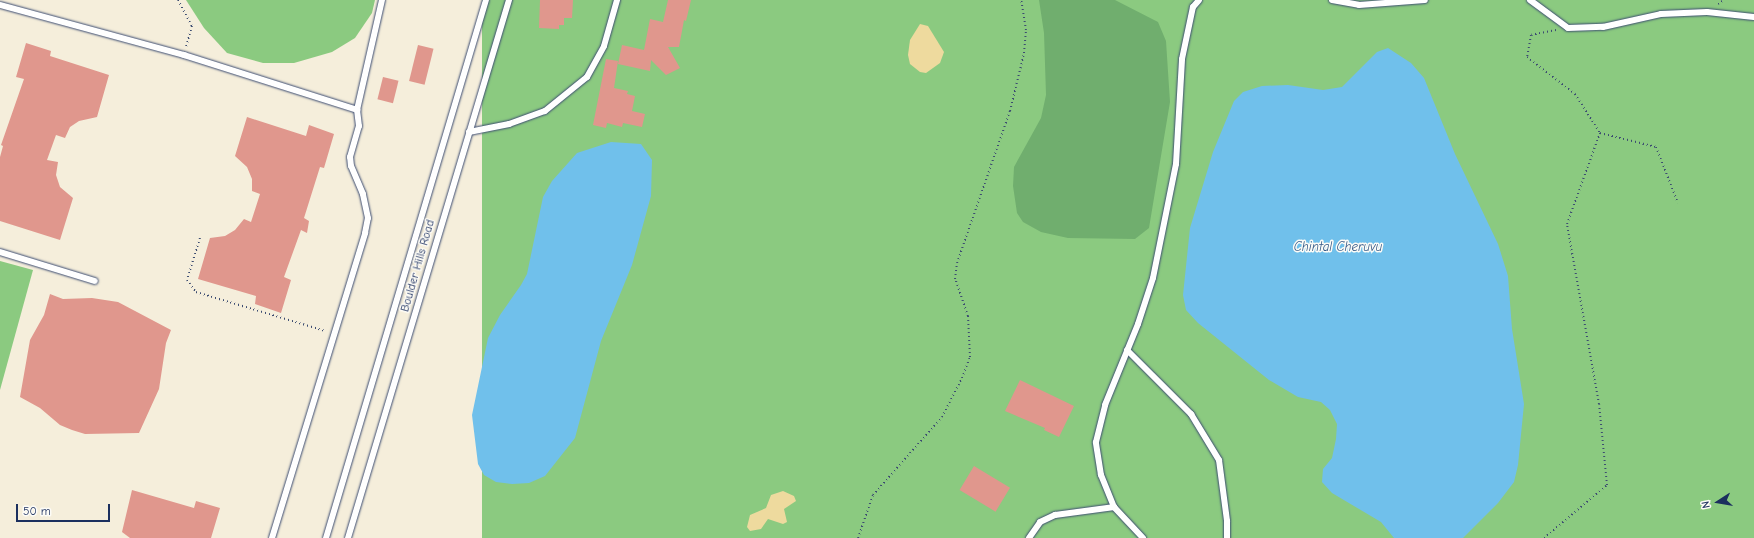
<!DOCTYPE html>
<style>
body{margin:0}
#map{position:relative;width:1754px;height:538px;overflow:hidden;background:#f5eedb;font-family:"Comic Neue",sans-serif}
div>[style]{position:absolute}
.green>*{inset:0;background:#8bca80;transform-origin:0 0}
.forest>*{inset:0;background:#70ae6e}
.sand>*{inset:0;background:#eeda9e}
.water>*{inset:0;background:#70c0eb}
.building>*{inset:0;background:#e0978d;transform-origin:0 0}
.path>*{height:2px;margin-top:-1px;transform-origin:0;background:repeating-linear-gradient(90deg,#3c4c71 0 1px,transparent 0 4px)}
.roads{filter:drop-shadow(0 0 1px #3c4c71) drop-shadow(0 0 1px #3c4c71)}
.service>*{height:6px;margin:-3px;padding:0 3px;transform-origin:3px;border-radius:3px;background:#fff}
span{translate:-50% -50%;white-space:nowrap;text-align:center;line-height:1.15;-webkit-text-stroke:3px #fdfcf7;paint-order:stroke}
.street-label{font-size:12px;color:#1b2f5e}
.water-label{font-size:13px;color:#355a88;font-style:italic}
.north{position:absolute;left:1698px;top:482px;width:40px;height:40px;-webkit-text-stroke:3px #fdfcf7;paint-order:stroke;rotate:258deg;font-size:11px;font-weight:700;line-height:16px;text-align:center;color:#1b2f5e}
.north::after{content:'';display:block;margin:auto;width:14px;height:18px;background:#1b2f5e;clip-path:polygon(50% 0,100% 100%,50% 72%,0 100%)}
.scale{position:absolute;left:16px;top:504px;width:94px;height:18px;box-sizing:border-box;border:2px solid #1b2f5e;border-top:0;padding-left:5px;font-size:12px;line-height:14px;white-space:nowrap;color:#1b2f5e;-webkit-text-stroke:3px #fdfcf7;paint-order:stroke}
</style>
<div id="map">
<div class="green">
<i style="clip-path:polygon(186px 0,375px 0,372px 13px,355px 38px,332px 52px,294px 63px,263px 63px,227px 53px,204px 28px)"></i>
<i style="left:482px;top:0;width:1272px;height:562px"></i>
<i style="clip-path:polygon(0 261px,33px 270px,0 390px)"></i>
</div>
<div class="forest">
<i style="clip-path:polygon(1039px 0,1115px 0,1158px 22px,1166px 41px,1170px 102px,1149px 228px,1135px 239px,1068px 238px,1041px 232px,1023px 222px,1017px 213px,1013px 186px,1014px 167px,1041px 118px,1046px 95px,1044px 33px)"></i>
</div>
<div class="sand">
<i style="clip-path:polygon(920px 24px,928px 26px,944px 52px,940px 63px,926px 73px,920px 72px,910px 64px,908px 55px,910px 40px)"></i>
<i style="clip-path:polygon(783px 491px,794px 496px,796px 501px,784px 509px,787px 522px,783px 524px,768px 519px,761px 529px,750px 531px,747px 527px,750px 515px,766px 508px,771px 495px)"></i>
</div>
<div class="water">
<i style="clip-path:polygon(1388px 48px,1411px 63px,1424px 78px,1455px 154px,1498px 244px,1508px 276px,1512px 329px,1524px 404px,1518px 465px,1514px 482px,1498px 503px,1463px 538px,1394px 538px,1381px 522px,1332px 493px,1322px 482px,1323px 469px,1332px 458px,1336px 439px,1337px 424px,1330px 410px,1321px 402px,1298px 397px,1269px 380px,1198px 323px,1186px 310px,1183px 295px,1190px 228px,1213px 152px,1234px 101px,1243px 92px,1262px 86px,1288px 85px,1323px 90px,1342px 87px,1377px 52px)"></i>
<i style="clip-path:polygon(611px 142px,641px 144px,652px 160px,651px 196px,632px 265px,601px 341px,575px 438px,545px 476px,529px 483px,512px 484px,496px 482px,484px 475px,478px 464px,472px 415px,488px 338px,500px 315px,521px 285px,527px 274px,543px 197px,552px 181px,577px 153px)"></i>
</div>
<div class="building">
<i style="clip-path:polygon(540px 0,573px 0,572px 18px,564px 18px,564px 25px,559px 25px,559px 29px,539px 28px)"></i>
<i style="clip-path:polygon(668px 0,691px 0,686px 21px,684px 20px,679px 47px,668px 47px,680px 68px,666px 75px,651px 60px,650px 71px,618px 64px,622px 45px,644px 50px,650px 19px,663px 22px)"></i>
<i style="clip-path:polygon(26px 43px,51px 51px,50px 56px,109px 75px,97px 117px,79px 121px,70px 127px,65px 138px,56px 135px,47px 160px,58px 162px,56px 175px,60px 187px,73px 198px,60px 240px,0 221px,0 157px,3px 146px,1px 145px,24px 79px,16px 77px)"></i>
<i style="left:418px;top:45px;width:16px;height:37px;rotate:14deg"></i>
<i style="clip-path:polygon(606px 59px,618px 61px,614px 88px,628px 91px,627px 94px,635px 96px,632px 111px,645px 114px,642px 127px,623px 123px,622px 127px,607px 123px,606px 128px,593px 125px)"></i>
<i style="left:383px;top:77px;width:16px;height:23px;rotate:14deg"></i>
<i style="clip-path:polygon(247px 117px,306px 136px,309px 125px,334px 134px,324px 168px,320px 167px,304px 218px,309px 221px,307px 233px,301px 230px,284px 277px,291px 280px,281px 313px,255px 304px,256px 296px,198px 279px,210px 238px,225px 236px,235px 230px,244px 219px,251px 222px,260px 194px,252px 191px,252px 179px,247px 167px,235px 156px)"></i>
<i style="clip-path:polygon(50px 294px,63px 299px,92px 298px,118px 302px,171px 330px,166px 343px,159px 389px,139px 433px,85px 434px,72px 430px,60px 425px,40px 408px,20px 397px,30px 340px,44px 315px)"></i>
<i style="clip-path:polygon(1020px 380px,1074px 406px,1059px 437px,1044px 430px,1045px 428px,1005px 411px)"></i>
<i style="left:974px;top:466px;width:42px;height:28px;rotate:31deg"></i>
<i style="clip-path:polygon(132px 490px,194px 508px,196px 501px,220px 508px,211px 538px,130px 538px,122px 532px)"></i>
</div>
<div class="path">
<i style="left:178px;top:0;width:30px;rotate:62deg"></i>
<i style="left:192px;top:26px;width:22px;rotate:106deg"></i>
<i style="left:1718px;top:4px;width:7px;rotate:-34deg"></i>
<i style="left:1556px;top:30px;width:25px;rotate:169deg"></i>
<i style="left:1531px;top:35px;width:22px;rotate:100deg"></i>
<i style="left:1527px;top:57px;width:61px;rotate:37.6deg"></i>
<i style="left:1575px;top:94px;width:46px;rotate:57.3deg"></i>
<i style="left:200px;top:238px;width:44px;rotate:107.2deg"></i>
<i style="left:187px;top:280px;width:15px;rotate:53deg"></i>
<i style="left:196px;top:292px;width:135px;rotate:16.8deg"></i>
<i style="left:858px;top:538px;width:46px;rotate:-70.8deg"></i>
<i style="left:873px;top:495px;width:104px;rotate:-48.5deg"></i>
<i style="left:942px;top:417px;width:44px;rotate:-62.9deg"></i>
<i style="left:962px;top:378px;width:22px;rotate:-69deg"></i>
<i style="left:970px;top:357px;width:41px;rotate:-92.8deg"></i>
<i style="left:968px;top:316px;width:39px;rotate:-109deg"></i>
<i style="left:955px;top:279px;width:16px;rotate:-83deg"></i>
<i style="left:957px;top:263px;width:161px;rotate:-70.8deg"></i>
<i style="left:1010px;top:111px;width:60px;rotate:-76.4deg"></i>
<i style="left:1024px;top:53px;width:23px;rotate:-85deg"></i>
<i style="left:1026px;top:30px;width:30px;rotate:-99deg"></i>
<i style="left:1544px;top:538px;width:82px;rotate:-40.1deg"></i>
<i style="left:1607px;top:485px;width:81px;rotate:-95.6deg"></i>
<i style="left:1599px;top:404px;width:183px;rotate:-100.1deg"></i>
<i style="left:1567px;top:224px;width:97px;rotate:-70.1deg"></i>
<i style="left:1600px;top:133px;width:58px;rotate:14deg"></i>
<i style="left:1656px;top:147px;width:60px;rotate:68.6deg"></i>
</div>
<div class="roads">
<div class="service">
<i style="left:1332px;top:0;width:27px;rotate:10deg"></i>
<i style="left:1359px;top:5px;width:66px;rotate:-4.3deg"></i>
<i style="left:1530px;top:0;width:47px;rotate:36.4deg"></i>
<i style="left:1568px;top:28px;width:35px;rotate:-2deg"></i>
<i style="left:1603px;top:27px;width:59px;rotate:-12.6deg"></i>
<i style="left:1661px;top:14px;width:46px;rotate:-2.5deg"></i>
<i style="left:1707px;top:12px;width:47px;rotate:6.1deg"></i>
<i style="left:0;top:5px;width:191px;rotate:15.2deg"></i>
<i style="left:184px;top:55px;width:182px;rotate:17.6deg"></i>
<i style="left:469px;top:132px;width:41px;rotate:-11.3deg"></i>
<i style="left:509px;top:124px;width:38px;rotate:-20deg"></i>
<i style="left:545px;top:111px;width:54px;rotate:-39deg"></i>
<i style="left:587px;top:77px;width:35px;rotate:-61deg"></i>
<i style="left:604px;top:46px;width:48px;rotate:-74.2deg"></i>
<i style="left:0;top:252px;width:99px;rotate:17deg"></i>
<i style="left:1127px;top:350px;width:91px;rotate:45deg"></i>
<i style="left:1191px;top:414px;width:54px;rotate:58.7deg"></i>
<i style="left:1219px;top:460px;width:62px;rotate:82.5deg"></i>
<i style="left:1227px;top:521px;width:17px;rotate:90deg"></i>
<i style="left:272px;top:538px;width:319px;rotate:-73deg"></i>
<i style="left:365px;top:233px;width:15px;rotate:-79deg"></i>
<i style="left:368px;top:218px;width:25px;rotate:-102deg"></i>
<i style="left:363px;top:194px;width:30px;rotate:-113deg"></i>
<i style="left:351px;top:166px;width:9px;rotate:-96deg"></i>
<i style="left:350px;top:157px;width:32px;rotate:-74deg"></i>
<i style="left:359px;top:126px;width:16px;rotate:-97deg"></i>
<i style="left:357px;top:110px;width:113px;rotate:-77.2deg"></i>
<i style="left:326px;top:538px;width:561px;rotate:-73.44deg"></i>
<i style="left:348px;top:538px;width:562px;rotate:-73.34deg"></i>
<i style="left:1029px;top:538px;width:19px;rotate:-55deg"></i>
<i style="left:1040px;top:522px;width:17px;rotate:-25deg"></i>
<i style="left:1055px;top:515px;width:60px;rotate:-7.7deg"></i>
<i style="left:1143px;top:538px;width:42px;rotate:-133.1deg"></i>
<i style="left:1114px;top:507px;width:35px;rotate:-112deg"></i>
<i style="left:1101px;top:475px;width:33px;rotate:-99deg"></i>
<i style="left:1096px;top:442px;width:38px;rotate:-76deg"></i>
<i style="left:1105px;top:405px;width:87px;rotate:-67.8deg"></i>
<i style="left:1138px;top:324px;width:48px;rotate:-71.9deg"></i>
<i style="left:1153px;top:278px;width:116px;rotate:-78.6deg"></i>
<i style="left:1176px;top:164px;width:105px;rotate:-86.7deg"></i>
<i style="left:1182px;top:59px;width:53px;rotate:-78.1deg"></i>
<i style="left:1193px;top:7px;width:9px;rotate:-49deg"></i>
</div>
</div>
<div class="street-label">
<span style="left:418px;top:266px;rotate:-74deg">Boulder Hills Road</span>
</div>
<div class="water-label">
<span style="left:1338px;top:247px">Chintal Cheruvu</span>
</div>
<div class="north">N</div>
<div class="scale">50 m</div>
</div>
